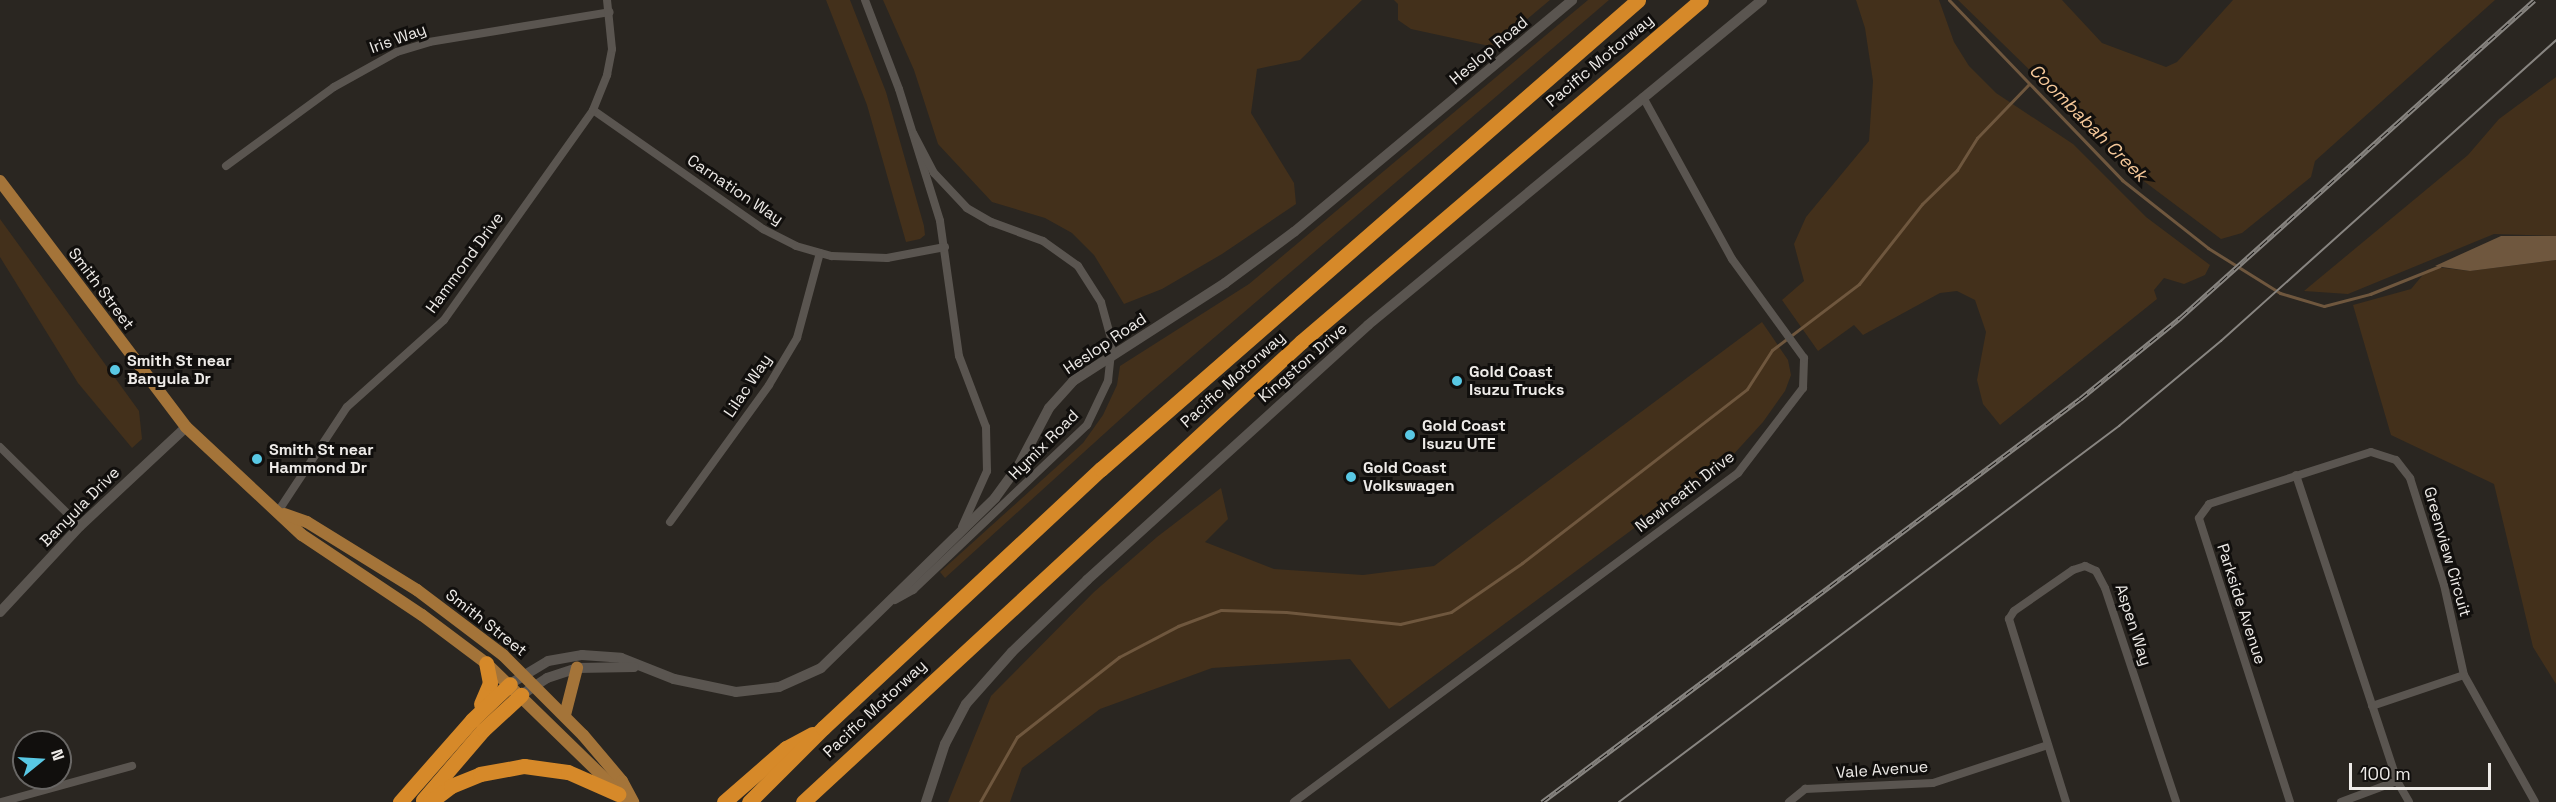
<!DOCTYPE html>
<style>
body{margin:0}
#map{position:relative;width:2556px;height:802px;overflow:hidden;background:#2a2621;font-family:"Space Grotesk",sans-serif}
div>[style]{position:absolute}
.green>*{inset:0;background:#43301b}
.water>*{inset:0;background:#6f573e}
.stream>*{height:3px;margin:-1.5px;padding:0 1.5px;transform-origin:1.5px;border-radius:1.5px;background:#6f573e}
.minor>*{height:8px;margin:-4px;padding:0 4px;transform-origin:4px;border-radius:4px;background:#5a5550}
.tertiary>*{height:10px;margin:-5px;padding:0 5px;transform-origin:5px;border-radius:5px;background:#5a5550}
.primary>*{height:12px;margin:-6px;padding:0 6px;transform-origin:6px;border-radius:6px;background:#a47439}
.motorway>*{height:15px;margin:-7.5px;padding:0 7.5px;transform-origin:7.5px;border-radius:7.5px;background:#d68929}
.tram>*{height:1.5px;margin:-0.75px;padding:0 0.75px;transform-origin:0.75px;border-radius:0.75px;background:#888581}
.rail>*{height:5px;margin-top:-2.5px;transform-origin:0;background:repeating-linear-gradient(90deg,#110f0d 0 9px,#888581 0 18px);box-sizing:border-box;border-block:2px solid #888581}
.dots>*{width:16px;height:16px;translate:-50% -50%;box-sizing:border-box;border:3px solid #110f0d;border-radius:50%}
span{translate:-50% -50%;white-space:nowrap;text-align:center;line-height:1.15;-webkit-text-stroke:6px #110f0d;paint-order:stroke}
.street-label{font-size:16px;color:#eeebe8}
.poi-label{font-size:16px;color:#eeebe8;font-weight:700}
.left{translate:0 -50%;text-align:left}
.water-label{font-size:18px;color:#f5c89a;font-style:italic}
.north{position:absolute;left:12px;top:730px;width:60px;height:60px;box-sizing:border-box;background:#110f0d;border:2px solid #696765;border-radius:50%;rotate:72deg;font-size:16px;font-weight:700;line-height:24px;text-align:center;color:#eeebe8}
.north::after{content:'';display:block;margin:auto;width:21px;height:27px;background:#59c8e4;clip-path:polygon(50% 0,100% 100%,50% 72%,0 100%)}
.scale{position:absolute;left:2349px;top:763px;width:142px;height:27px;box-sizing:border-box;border:3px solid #eeebe8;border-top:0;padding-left:8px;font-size:18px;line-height:21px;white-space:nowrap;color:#eeebe8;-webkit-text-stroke:4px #110f0d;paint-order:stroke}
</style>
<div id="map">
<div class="green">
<i style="clip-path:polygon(826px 0,850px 0,886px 92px,924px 226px,925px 235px,920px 239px,906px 242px,867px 105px)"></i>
<i style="clip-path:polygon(883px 0,1362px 0,1300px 60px,1257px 69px,1251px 113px,1294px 183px,1296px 204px,1222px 254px,1162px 289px,1124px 304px,1094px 255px,1072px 233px,1045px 218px,992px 202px,938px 144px,914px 70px)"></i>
<i style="clip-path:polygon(1394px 0,1550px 0,1494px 47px,1411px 29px,1398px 20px,1398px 4px)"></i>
<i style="clip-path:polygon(1588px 0,1609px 0,1147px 395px,945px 578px,940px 572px,1083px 443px,1103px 415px,1117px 385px,1120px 366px,1249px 284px)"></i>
<i style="clip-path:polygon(1856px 0,1939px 0,1954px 42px,1969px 66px,1996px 93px,2073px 144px,2146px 217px,2210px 265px,2205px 275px,2184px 284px,2164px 278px,2154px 290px,2157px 299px,2000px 425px,1983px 404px,1977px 380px,1986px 332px,1975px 300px,1957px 291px,1940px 293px,1863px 335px,1854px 325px,1818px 351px,1782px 300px,1804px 281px,1794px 244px,1806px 217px,1869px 141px,1873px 81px,1865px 28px)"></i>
<i style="clip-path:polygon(1958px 0,2062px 0,2102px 43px,2166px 67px,2177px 62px,2233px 0,2495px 0,2315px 161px,2311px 177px,2242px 233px,2221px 239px,2141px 179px)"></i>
<i style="clip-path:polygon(2556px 77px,2556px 236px,2494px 234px,2348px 294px,2304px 291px,2468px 155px,2499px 119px)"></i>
<i style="clip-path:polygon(0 219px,139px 411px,142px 439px,132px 448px,78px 383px,0 257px)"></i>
<i style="clip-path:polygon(2556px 260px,2556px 684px,2533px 647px,2494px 484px,2391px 435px,2353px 305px,2411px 289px,2427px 270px,2436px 267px,2470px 271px)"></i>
<i style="clip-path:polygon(1762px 322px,1788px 360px,1791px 375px,1785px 391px,1763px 422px,1732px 456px,1389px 709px,1350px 659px,1212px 668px,1100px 709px,1022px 768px,1010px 802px,948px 802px,991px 696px,1094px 592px,1157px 537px,1221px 488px,1228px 519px,1205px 542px,1274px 569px,1363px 575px,1434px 566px)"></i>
</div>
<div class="water">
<i style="clip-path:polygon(2501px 236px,2556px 236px,2556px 260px,2470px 271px,2435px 266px)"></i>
</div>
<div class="stream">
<i style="left:1949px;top:0;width:250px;rotate:46.1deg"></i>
<i style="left:2122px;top:180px;width:110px;rotate:38.3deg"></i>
<i style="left:2208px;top:248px;width:85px;rotate:32deg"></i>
<i style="left:2280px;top:293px;width:46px;rotate:16.5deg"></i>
<i style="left:2324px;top:306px;width:48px;rotate:-14.6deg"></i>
<i style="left:2370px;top:294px;width:75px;rotate:-21.8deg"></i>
<i style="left:980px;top:802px;width:75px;rotate:-60.4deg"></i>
<i style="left:1017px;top:737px;width:130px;rotate:-38.1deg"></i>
<i style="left:1119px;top:657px;width:67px;rotate:-27.7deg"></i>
<i style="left:1178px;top:626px;width:46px;rotate:-20.4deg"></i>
<i style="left:1221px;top:610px;width:65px;rotate:1.8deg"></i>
<i style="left:1286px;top:612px;width:115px;rotate:6deg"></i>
<i style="left:1400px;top:624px;width:52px;rotate:-13.2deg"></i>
<i style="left:1451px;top:612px;width:86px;rotate:-34.6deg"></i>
<i style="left:1522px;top:563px;width:284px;rotate:-37.7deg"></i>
<i style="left:1747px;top:389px;width:46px;rotate:-57.3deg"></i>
<i style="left:1772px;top:350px;width:109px;rotate:-37.2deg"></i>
<i style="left:1859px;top:284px;width:102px;rotate:-51.8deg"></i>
<i style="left:1922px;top:204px;width:49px;rotate:-44.2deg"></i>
<i style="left:1957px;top:170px;width:38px;rotate:-58deg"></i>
<i style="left:1977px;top:138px;width:75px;rotate:-46.1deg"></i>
</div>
<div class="minor">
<i style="left:865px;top:0;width:95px;rotate:69.1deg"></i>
<i style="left:899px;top:89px;width:138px;rotate:72.7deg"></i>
<i style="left:940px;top:221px;width:136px;rotate:82deg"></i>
<i style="left:959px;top:356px;width:76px;rotate:69.2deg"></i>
<i style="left:986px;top:427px;width:44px;rotate:88.7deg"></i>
<i style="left:987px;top:471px;width:61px;rotate:114.1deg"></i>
<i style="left:593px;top:110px;width:208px;rotate:35deg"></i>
<i style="left:763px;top:229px;width:37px;rotate:27deg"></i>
<i style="left:796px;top:246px;width:37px;rotate:16deg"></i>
<i style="left:832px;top:256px;width:55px;rotate:2.1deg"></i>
<i style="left:887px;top:258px;width:59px;rotate:-10.7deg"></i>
<i style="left:226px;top:166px;width:134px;rotate:-36.2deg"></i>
<i style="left:334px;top:87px;width:72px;rotate:-29.1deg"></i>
<i style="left:397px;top:52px;width:34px;rotate:-17deg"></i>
<i style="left:429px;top:42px;width:183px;rotate:-9.4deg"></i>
<i style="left:0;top:447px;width:112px;rotate:44.6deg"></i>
<i style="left:2296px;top:475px;width:322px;rotate:71.7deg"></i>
<i style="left:2397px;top:781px;width:24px;rotate:60deg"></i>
<i style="left:279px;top:510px;width:123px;rotate:-56.6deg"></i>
<i style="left:347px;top:407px;width:130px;rotate:-41.9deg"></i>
<i style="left:444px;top:320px;width:257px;rotate:-54.6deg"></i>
<i style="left:593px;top:110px;width:38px;rotate:-68deg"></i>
<i style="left:607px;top:75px;width:26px;rotate:-79deg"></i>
<i style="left:612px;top:49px;width:49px;rotate:-95.8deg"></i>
<i style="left:670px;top:522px;width:169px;rotate:-54.1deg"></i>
<i style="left:769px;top:385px;width:55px;rotate:-59.2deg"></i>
<i style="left:797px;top:338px;width:88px;rotate:-74.9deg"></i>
<i style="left:895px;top:600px;width:21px;rotate:-29deg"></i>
<i style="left:913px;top:590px;width:240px;rotate:-43.5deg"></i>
<i style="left:1087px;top:425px;width:49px;rotate:-64.5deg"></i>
<i style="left:1108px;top:381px;width:39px;rotate:-84deg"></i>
<i style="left:1112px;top:342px;width:41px;rotate:-105.4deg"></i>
<i style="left:1101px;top:302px;width:43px;rotate:-122.6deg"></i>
<i style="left:1078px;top:266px;width:43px;rotate:-144.5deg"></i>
<i style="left:1043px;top:241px;width:55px;rotate:-159.9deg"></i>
<i style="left:991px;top:222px;width:28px;rotate:-150deg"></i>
<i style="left:967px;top:208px;width:48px;rotate:-133.3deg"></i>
<i style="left:934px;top:173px;width:45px;rotate:-117.7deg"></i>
<i style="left:2372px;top:706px;width:97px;rotate:-18.6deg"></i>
<i style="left:1px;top:802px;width:136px;rotate:-15.4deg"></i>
<i style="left:1294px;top:802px;width:553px;rotate:-36.54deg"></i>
<i style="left:1738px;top:473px;width:107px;rotate:-52.6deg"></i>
<i style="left:1803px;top:388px;width:30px;rotate:-88deg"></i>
<i style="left:1804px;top:358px;width:122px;rotate:-126deg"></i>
<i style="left:1732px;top:259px;width:185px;rotate:-118.8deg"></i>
<i style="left:1789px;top:802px;width:21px;rotate:-39deg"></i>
<i style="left:1805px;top:789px;width:128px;rotate:-2.7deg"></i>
<i style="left:1933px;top:783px;width:121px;rotate:-18.3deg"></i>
<i style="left:2066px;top:802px;width:192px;rotate:-107.3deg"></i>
<i style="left:2009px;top:619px;width:9px;rotate:-58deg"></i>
<i style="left:2014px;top:611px;width:72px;rotate:-34.8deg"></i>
<i style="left:2073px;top:570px;width:13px;rotate:-18deg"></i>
<i style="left:2085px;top:566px;width:12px;rotate:24deg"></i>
<i style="left:2096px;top:571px;width:19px;rotate:62deg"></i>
<i style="left:2105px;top:588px;width:225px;rotate:71.6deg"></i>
<i style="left:2290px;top:802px;width:298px;rotate:-107.8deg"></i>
<i style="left:2199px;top:518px;width:17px;rotate:-54deg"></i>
<i style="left:2209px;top:504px;width:170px;rotate:-17.8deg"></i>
<i style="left:2371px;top:452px;width:26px;rotate:18deg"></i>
<i style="left:2396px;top:460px;width:23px;rotate:52deg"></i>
<i style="left:2410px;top:478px;width:112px;rotate:72.4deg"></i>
<i style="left:2444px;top:585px;width:92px;rotate:77.5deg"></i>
<i style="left:2464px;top:675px;width:145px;rotate:60.8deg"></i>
<i style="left:2341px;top:802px;width:60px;rotate:-20.6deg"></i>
</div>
<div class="tertiary">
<i style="left:0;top:612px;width:117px;rotate:-47.1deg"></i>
<i style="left:80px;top:526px;width:145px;rotate:-43deg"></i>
<i style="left:510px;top:684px;width:44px;rotate:-31.2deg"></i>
<i style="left:548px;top:661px;width:35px;rotate:-10deg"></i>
<i style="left:582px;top:655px;width:39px;rotate:4deg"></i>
<i style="left:621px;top:658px;width:57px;rotate:21.6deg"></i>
<i style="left:674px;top:679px;width:63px;rotate:11.8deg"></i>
<i style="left:736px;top:692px;width:43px;rotate:-6.6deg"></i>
<i style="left:779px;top:687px;width:46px;rotate:-24.3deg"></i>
<i style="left:821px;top:668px;width:243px;rotate:-44.3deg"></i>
<i style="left:995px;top:498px;width:41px;rotate:-54deg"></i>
<i style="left:1019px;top:465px;width:64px;rotate:-62.2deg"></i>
<i style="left:1049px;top:408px;width:36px;rotate:-48deg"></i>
<i style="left:1073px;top:381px;width:181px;rotate:-32.8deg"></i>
<i style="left:1225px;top:283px;width:86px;rotate:-36.5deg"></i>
<i style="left:1294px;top:232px;width:362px;rotate:-39.8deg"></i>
<i style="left:521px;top:695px;width:31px;rotate:-33deg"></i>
<i style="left:547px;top:678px;width:32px;rotate:-18deg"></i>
<i style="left:577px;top:668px;width:57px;rotate:-1deg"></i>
<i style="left:926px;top:802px;width:61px;rotate:-71.9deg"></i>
<i style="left:945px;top:744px;width:45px;rotate:-62.3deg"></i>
<i style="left:966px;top:704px;width:69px;rotate:-48.5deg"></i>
<i style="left:1012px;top:652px;width:104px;rotate:-43.8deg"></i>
<i style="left:1087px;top:580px;width:379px;rotate:-42.2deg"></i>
<i style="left:1368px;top:325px;width:511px;rotate:-39.52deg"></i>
</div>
<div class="primary">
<i style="left:0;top:181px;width:308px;rotate:52.9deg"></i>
<i style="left:186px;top:427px;width:158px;rotate:43deg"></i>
<i style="left:302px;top:535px;width:144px;rotate:33.7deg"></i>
<i style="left:422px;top:615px;width:80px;rotate:36.9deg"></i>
<i style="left:486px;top:663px;width:199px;rotate:44.2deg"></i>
<i style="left:284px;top:514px;width:24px;rotate:19deg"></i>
<i style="left:307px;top:522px;width:129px;rotate:31.7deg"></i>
<i style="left:417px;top:590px;width:108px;rotate:37.1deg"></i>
<i style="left:503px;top:655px;width:113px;rotate:45deg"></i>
<i style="left:583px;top:735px;width:60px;rotate:49.7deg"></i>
<i style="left:622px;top:781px;width:24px;rotate:62deg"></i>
<i style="left:565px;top:715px;width:49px;rotate:-75.7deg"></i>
</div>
<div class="motorway">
<i style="left:481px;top:704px;width:23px;rotate:-67deg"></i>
<i style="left:490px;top:683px;width:20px;rotate:-101deg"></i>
<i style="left:423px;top:800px;width:92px;rotate:-49.4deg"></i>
<i style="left:483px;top:730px;width:52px;rotate:-42.6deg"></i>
<i style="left:400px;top:802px;width:109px;rotate:-48.7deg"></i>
<i style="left:472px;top:720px;width:52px;rotate:-43.5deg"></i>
<i style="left:430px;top:802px;width:26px;rotate:-37deg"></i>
<i style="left:451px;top:786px;width:31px;rotate:-22deg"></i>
<i style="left:480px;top:774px;width:45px;rotate:-10.3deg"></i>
<i style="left:524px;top:766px;width:44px;rotate:7.8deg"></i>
<i style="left:568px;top:772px;width:55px;rotate:23.7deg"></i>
<i style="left:724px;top:802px;width:82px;rotate:-41.1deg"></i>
<i style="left:786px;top:748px;width:30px;rotate:-28deg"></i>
<i style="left:749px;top:802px;width:105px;rotate:-45deg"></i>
<i style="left:823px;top:728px;width:380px;rotate:-43deg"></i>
<i style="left:1101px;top:469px;width:713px;rotate:-41.13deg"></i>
<i style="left:803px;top:802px;width:678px;rotate:-42.73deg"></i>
<i style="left:1301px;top:342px;width:526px;rotate:-40.53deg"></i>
</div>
<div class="tram">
<i style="left:1619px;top:802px;width:626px;rotate:-36.94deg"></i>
<i style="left:2119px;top:426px;width:133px;rotate:-39.8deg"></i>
<i style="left:2221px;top:341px;width:450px;rotate:-41.9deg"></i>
</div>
<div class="rail">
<i style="left:1542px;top:802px;width:672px;rotate:-36.84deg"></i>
<i style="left:2080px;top:399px;width:129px;rotate:-39deg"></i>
<i style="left:2180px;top:318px;width:476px;rotate:-41.9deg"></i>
</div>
<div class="dots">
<i style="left:115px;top:370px;background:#59c8e4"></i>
<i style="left:1457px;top:381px;background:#59c8e4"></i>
<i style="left:1410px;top:435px;background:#59c8e4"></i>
<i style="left:257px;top:459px;background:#59c8e4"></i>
<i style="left:1351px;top:477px;background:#59c8e4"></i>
</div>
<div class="street-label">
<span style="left:398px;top:39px;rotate:-20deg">Iris Way</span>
<span style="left:1489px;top:51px;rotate:-40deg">Heslop Road</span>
<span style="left:1600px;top:61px;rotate:-40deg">Pacific Motorway</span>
<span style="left:735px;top:190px;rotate:34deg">Carnation Way</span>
<span style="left:465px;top:263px;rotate:-54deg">Hammond Drive</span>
<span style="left:101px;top:289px;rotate:53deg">Smith Street</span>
<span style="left:1105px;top:344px;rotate:-34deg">Heslop Road</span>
<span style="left:1303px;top:363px;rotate:-41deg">Kingston Drive</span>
<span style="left:1233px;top:380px;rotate:-42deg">Pacific Motorway</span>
<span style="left:748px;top:386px;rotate:-56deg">Lilac Way</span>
<span style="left:1044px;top:445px;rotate:-45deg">Hymix Road</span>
<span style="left:1685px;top:492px;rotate:-38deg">Newheath Drive</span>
<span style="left:80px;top:507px;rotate:-45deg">Banyula Drive</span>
<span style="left:2447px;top:552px;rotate:74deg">Greenview Circuit</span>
<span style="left:2241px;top:604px;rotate:72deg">Parkside Avenue</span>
<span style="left:486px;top:623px;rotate:38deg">Smith Street</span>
<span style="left:2133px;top:625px;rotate:72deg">Aspen Way</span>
<span style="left:875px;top:709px;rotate:-43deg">Pacific Motorway</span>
<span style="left:1882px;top:770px;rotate:-4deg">Vale Avenue</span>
</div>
<div class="poi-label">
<span class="left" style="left:127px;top:370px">Smith St near<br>Banyula Dr</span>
<span class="left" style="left:1469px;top:381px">Gold Coast<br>Isuzu Trucks</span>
<span class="left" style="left:1422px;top:435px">Gold Coast<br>Isuzu UTE</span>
<span class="left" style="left:269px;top:459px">Smith St near<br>Hammond Dr</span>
<span class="left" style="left:1363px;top:477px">Gold Coast<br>Volkswagen</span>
</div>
<div class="water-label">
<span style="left:2088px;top:123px;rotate:45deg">Coombabah Creek</span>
</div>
<div class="north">N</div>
<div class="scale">100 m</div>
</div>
